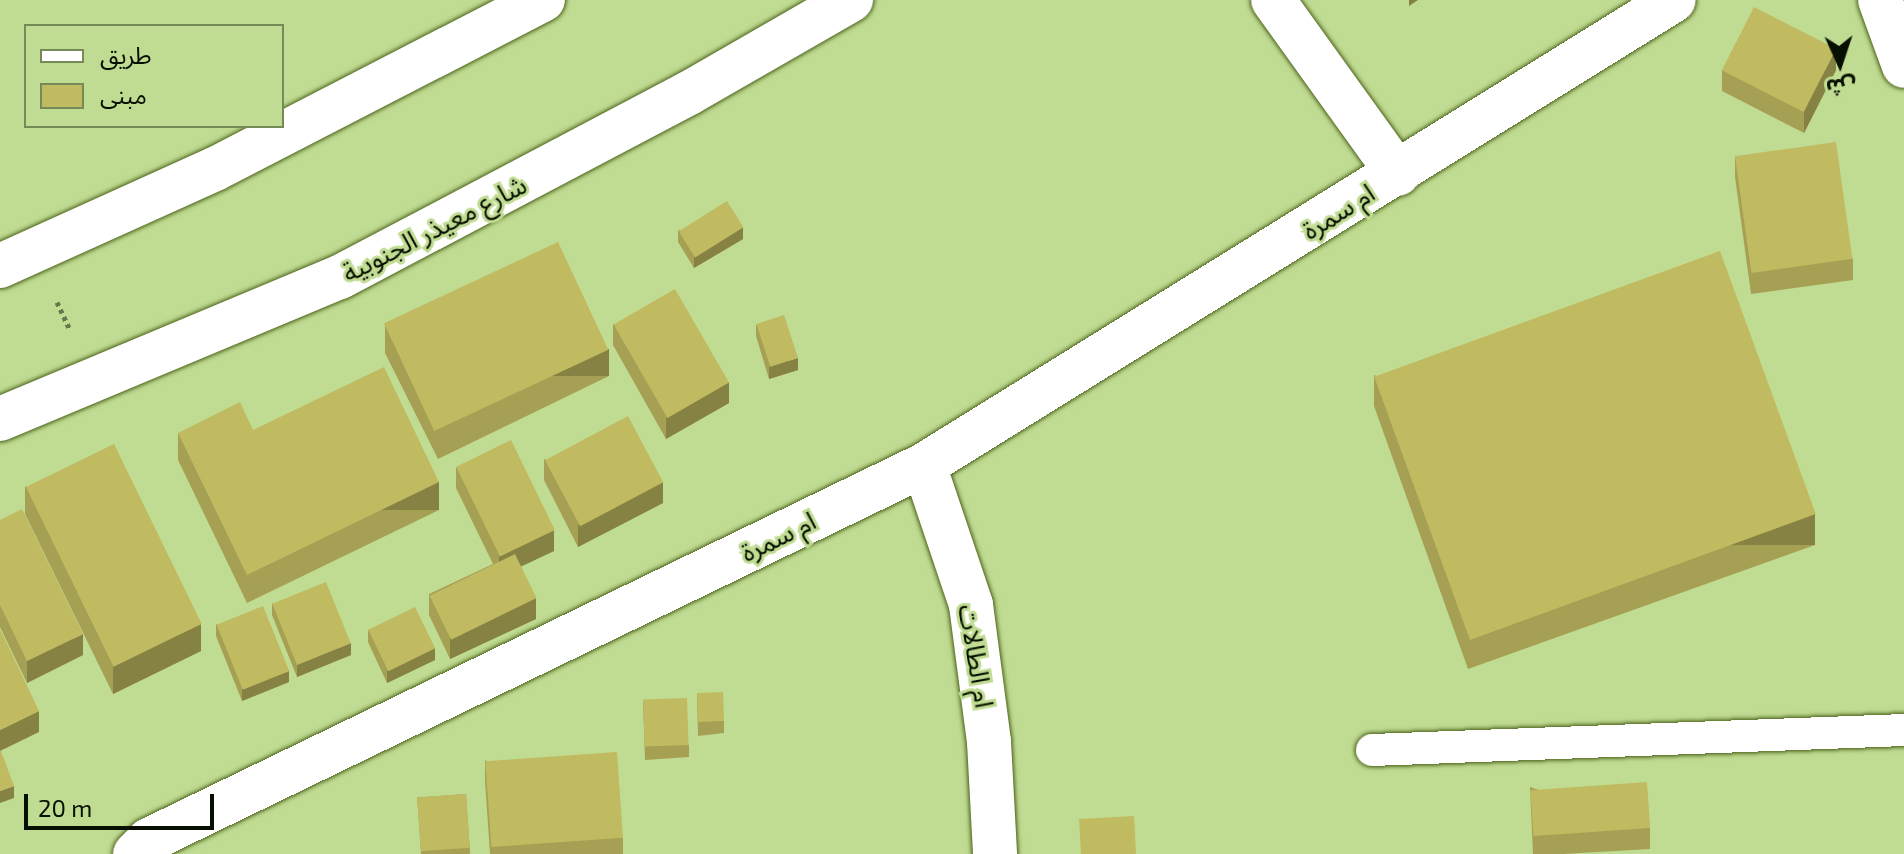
<!DOCTYPE html>
<meta charset="utf-8">
<style>
body{margin:0}
#map{position:relative;width:1904px;height:854px;overflow:hidden;background:#c0dc92;font-family:"Exo 2","Noto Sans Arabic",sans-serif}
div>[style]{position:absolute}
.path>*{height:5px;margin-top:-2.5px;transform-origin:0;background:repeating-linear-gradient(90deg,#66784b 0 4px,transparent 0 8px)}
.roads{filter:drop-shadow(0 0 2px #4c631b) drop-shadow(0 0 2px #4c631b)}
.service>*{height:32px;margin:-16px;padding:0 16px;transform-origin:16px;border-radius:16px;background:#fff}
.minor>*{height:44px;margin:-22px;padding:0 22px;transform-origin:22px;border-radius:22px;background:#fff}
.tertiary>*{height:44px;margin:-22px;padding:0 22px;transform-origin:22px;border-radius:22px;background:#fff}
.wall>*{inset:0;background:#a5a053;transform-origin:0 0}
.shaded-wall>*{inset:0;background:#868243;transform-origin:0 0}
.building>*{inset:0;background:#c0ba60;transform-origin:0 0}
span{translate:-50% -50%;white-space:nowrap;text-align:center;line-height:1.15;-webkit-text-stroke:6px #c0dc92;paint-order:stroke}
.street-label{font-size:26px;color:#070f00}
.legend{position:absolute;left:24px;top:24px;width:260px;height:104px;box-sizing:border-box;background:#c0dc92;border:2px solid #768a58;margin:0;padding:10px 14px;list-style:none;font-size:24px;color:#070f00}
.legend li{display:flex;align-items:center;gap:16px;height:40px}
.legend b{width:40px;border:2px solid #768a58}
.north{position:absolute;left:1800px;top:24px;width:80px;height:80px;-webkit-text-stroke:6px #c0dc92;paint-order:stroke;rotate:177deg;font-size:22px;font-weight:700;line-height:32px;text-align:center;color:#070f00}
.north::after{content:'';display:block;margin:auto;width:28px;height:36px;background:#070f00;clip-path:polygon(50% 0,100% 100%,50% 72%,0 100%)}
.scale{position:absolute;left:24px;top:794px;width:190px;height:36px;box-sizing:border-box;border:4px solid #070f00;border-top:0;padding-left:10px;font-size:24px;line-height:28px;white-space:nowrap;color:#070f00;-webkit-text-stroke:6px #c0dc92;paint-order:stroke}
</style>
<div id="map">
<div class="path">
<i style="left:57px;top:302px;width:31px;rotate:65deg"></i>
</div>
<div class="roads">
<div class="service">
<i style="left:1372px;top:750px;width:532px;rotate:-2.15deg"></i>
</div>
<div class="minor">
<i style="left:1273px;top:0;width:214px;rotate:54.3deg"></i>
<i style="left:1880px;top:0;width:70px;rotate:70deg"></i>
<i style="left:924px;top:465px;width:148px;rotate:71.4deg"></i>
<i style="left:971px;top:605px;width:138px;rotate:82.5deg"></i>
<i style="left:989px;top:742px;width:112px;rotate:86.9deg"></i>
<i style="left:135px;top:854px;width:20px;rotate:-45deg"></i>
<i style="left:149px;top:840px;width:861px;rotate:-25.82deg"></i>
<i style="left:924px;top:465px;width:882px;rotate:-31.8deg"></i>
</div>
<div class="tertiary">
<i style="left:0;top:266px;width:236px;rotate:-24.3deg"></i>
<i style="left:215px;top:169px;width:369px;rotate:-27.3deg"></i>
<i style="left:0;top:419px;width:368px;rotate:-22.7deg"></i>
<i style="left:340px;top:277px;width:395px;rotate:-27.8deg"></i>
<i style="left:689px;top:93px;width:187px;rotate:-29.9deg"></i>
</div>
</div>
<div class="wall">
<i style="clip-path:polygon(1722px 70px,1836px 70px,1804px 133px,1722px 91px)"></i>
<i style="clip-path:polygon(1735px 156px,1853px 259px,1853px 280px,1751px 294px,1735px 177px)"></i>
<i style="clip-path:polygon(678px 230px,743px 239px,694px 268px,678px 242px)"></i>
<i style="clip-path:polygon(613px 324px,729px 403px,666px 439px,613px 345px)"></i>
<i style="clip-path:polygon(756px 324px,798px 370px,769px 379px,756px 336px)"></i>
<i style="clip-path:polygon(385px 326px,609px 376px,438px 459px,385px 353px)"></i>
<i style="clip-path:polygon(1374px 375px,1815px 545px,1468px 669px,1374px 406px)"></i>
<i style="clip-path:polygon(253px 430px,439px 510px,247px 603px,178px 460px,178px 433px)"></i>
<i style="clip-path:polygon(544px 459px,663px 503px,578px 547px,544px 480px)"></i>
<i style="clip-path:polygon(456px 467px,554px 551px,521px 566px,536px 619px,450px 659px,429px 615px,429px 594px,493px 564px,456px 488px)"></i>
<i style="clip-path:polygon(25px 486px,201px 651px,113px 694px,25px 514px)"></i>
<i style="clip-path:polygon(0 520px,83px 655px,27px 683px,0 627px)"></i>
<i style="clip-path:polygon(272px 603px,351px 655px,297px 677px,272px 615px)"></i>
<i style="clip-path:polygon(216px 624px,289px 682px,242px 701px,216px 636px)"></i>
<i style="clip-path:polygon(368px 630px,435px 660px,387px 683px,368px 642px)"></i>
<i style="clip-path:polygon(697px 693px,724px 721px,724px 733px,698px 736px)"></i>
<i style="clip-path:polygon(643px 701px,689px 745px,689px 757px,645px 760px)"></i>
<i style="clip-path:polygon(485px 760px,623px 838px,623px 854px,490px 854px,485px 781px)"></i>
<i style="clip-path:polygon(1530px 787px,1650px 828px,1650px 849px,1563px 854px,1533px 854px)"></i>
<i style="left:466px;top:794px;width:60px;height:49px;rotate:86deg"></i>
</div>
<div class="shaded-wall">
<i style="clip-path:polygon(1409px 0,1418px 0,1409px 6px)"></i>
<i style="clip-path:polygon(1836px 49px,1836px 70px,1804px 133px,1804px 111px)"></i>
<i style="clip-path:polygon(743px 227px,743px 239px,694px 268px,694px 257px)"></i>
<i style="left:609px;top:349px;width:27px;height:190px;rotate:90deg"></i>
<i style="clip-path:polygon(798px 358px,798px 370px,769px 379px,769px 367px)"></i>
<i style="clip-path:polygon(729px 382px,729px 403px,666px 439px,666px 418px)"></i>
<i style="left:439px;top:482px;width:28px;height:213px;rotate:90deg"></i>
<i style="clip-path:polygon(663px 482px,663px 503px,578px 547px,578px 525px)"></i>
<i style="left:1815px;top:514px;width:31px;height:368px;rotate:90deg"></i>
<i style="clip-path:polygon(554px 530px,554px 551px,499px 577px,499px 556px)"></i>
<i style="clip-path:polygon(536px 598px,536px 619px,450px 659px,450px 638px)"></i>
<i style="clip-path:polygon(201px 624px,201px 651px,113px 694px,113px 666px)"></i>
<i style="clip-path:polygon(83px 634px,83px 655px,27px 683px,27px 661px)"></i>
<i style="clip-path:polygon(351px 643px,351px 655px,297px 677px,297px 665px)"></i>
<i style="clip-path:polygon(435px 648px,435px 660px,387px 683px,387px 671px)"></i>
<i style="clip-path:polygon(289px 671px,289px 682px,242px 701px,242px 689px)"></i>
<i style="clip-path:polygon(39px 711px,39px 732px,0 751px,0 730px)"></i>
<i style="clip-path:polygon(14px 786px,14px 798px,0 803px,0 791px)"></i>
</div>
<div class="building">
<i style="left:1754px;top:7px;width:92px;height:71px;rotate:27deg"></i>
<i style="left:1836px;top:142px;width:118px;height:102px;rotate:82deg"></i>
<i style="left:727px;top:201px;width:31px;height:57px;rotate:58deg"></i>
<i style="left:558px;top:242px;width:119px;height:192px;rotate:65deg"></i>
<i style="left:1720px;top:251px;width:280px;height:368px;rotate:70deg"></i>
<i style="left:675px;top:289px;width:108px;height:71px;rotate:60deg"></i>
<i style="left:784px;top:315px;width:45px;height:29px;rotate:72deg"></i>
<i style="clip-path:polygon(384px 367px,439px 482px,247px 575px,178px 433px,240px 402px,253px 430px)"></i>
<i style="left:628px;top:416px;width:75px;height:94px;rotate:62deg"></i>
<i style="left:511px;top:440px;width:100px;height:61px;rotate:64deg"></i>
<i style="left:114px;top:444px;width:200px;height:98px;rotate:64deg"></i>
<i style="clip-path:polygon(22px 509px,83px 634px,27px 661px,0 605px,0 520px)"></i>
<i style="left:515px;top:554px;width:49px;height:95px;rotate:64deg"></i>
<i style="left:326px;top:582px;width:66px;height:58px;rotate:68deg"></i>
<i style="left:263px;top:606px;width:70px;height:50px;rotate:68deg"></i>
<i style="left:415px;top:607px;width:46px;height:52px;rotate:64deg"></i>
<i style="clip-path:polygon(0 629px,39px 711px,0 730px)"></i>
<i style="left:723px;top:692px;width:29px;height:26px;rotate:88deg"></i>
<i style="left:687px;top:698px;width:47px;height:44px;rotate:88deg"></i>
<i style="clip-path:polygon(0 751px,1px 751px,14px 786px,0 791px)"></i>
<i style="left:617px;top:752px;width:86px;height:132px;rotate:86deg"></i>
<i style="left:1647px;top:782px;width:46px;height:117px;rotate:86deg"></i>
<i style="left:466px;top:794px;width:54px;height:49px;rotate:86deg"></i>
<i style="left:1134px;top:816px;width:38px;height:55px;rotate:87deg"></i>
</div>
<div class="street-label">
<span style="left:1338px;top:211px;rotate:-32deg">ام سمرة</span>
<span style="left:434px;top:228px;rotate:-27deg">شارع معيذر الجنوبية</span>
<span style="left:778px;top:536px;rotate:-26deg">ام سمرة</span>
<span style="left:977px;top:656px;rotate:81deg">ام الطالات</span>
</div>
<ul class="legend">
<li><b style="height:10px;background:#fff"></b>طريق</li>
<li><b style="height:22px;background:#c0ba60"></b>مبنى</li>
</ul>
<div class="north">ش</div>
<div class="scale">20 m</div>
</div>
